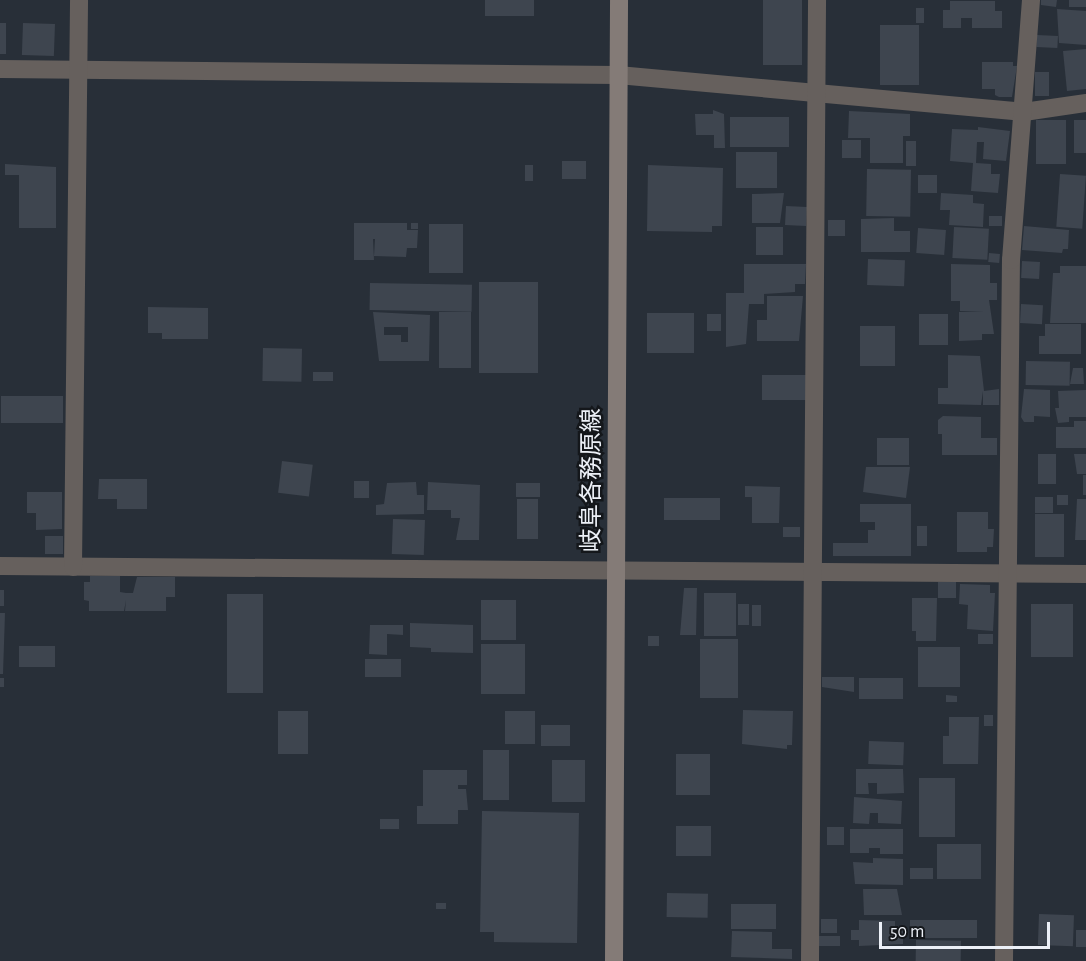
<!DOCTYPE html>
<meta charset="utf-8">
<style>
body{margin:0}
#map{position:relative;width:1086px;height:961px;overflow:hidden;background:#282f38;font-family:"Alegreya Sans","Noto Sans JP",sans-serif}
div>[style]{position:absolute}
.building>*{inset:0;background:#3e454f;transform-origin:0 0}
.street>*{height:18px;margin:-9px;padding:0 9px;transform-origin:9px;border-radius:9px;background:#66605d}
.secondary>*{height:18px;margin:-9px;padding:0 9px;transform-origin:9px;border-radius:9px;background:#847b77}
span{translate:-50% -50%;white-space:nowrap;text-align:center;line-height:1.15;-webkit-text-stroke:5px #14171b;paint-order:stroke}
.street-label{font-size:24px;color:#ecf0f7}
.scale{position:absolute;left:879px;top:922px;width:171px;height:27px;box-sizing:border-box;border:3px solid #ecf0f7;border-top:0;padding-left:8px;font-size:18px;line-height:21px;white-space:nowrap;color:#ecf0f7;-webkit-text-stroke:4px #14171b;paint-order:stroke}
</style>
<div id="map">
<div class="building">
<i style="left:485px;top:0;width:49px;height:16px"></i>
<i style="left:763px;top:0;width:39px;height:65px"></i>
<i style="clip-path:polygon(1041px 0,1057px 0,1056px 7px,1041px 5px)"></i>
<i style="left:1069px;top:0;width:17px;height:7px"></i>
<i style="clip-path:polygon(950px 1px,995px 1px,995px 11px,1002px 11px,1002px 28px,972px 28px,972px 18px,961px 18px,961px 28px,943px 28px,943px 10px,950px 10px)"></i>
<i style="left:916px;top:8px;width:8px;height:15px"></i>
<i style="clip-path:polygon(1057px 9px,1086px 11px,1086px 45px,1059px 43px)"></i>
<i style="left:0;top:23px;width:6px;height:31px"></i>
<i style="left:23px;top:23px;width:32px;height:32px;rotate:2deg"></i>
<i style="left:880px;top:25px;width:39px;height:60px"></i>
<i style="left:1037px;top:35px;width:21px;height:12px;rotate:3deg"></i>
<i style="clip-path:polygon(1086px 49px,1086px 89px,1067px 91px,1063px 51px)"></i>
<i style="clip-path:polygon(982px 62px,1013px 62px,1013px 66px,1017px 66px,1012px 97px,999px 97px,995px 95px,995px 89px,982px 89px)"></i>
<i style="left:1035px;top:72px;width:14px;height:24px"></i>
<i style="clip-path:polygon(713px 110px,724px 114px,725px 148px,714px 148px,714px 135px,696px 135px,695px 114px,713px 114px)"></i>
<i style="clip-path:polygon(849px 111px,910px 114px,910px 136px,903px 136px,903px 163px,870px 163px,870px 138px,848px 138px)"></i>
<i style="left:730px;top:117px;width:59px;height:30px"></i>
<i style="left:1036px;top:120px;width:30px;height:44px"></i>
<i style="left:1074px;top:120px;width:12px;height:33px"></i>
<i style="clip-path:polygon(978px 127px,1010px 131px,1006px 161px,983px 159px,984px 142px,977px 142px,976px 163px,991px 164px,991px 174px,1000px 174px,998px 193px,971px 191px,973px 163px,950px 161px,952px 129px,978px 130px)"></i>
<i style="left:842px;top:140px;width:19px;height:18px"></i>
<i style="left:906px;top:141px;width:10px;height:25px"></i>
<i style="left:736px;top:152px;width:41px;height:36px"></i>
<i style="left:562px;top:161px;width:24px;height:18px"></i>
<i style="clip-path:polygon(5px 164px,56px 167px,56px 228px,19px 228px,19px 175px,5px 175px)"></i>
<i style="left:525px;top:165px;width:8px;height:16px"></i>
<i style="clip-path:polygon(648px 165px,723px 168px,722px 226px,712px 226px,712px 232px,647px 231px)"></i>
<i style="left:867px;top:169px;width:44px;height:47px;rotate:1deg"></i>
<i style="left:1060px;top:174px;width:26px;height:53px;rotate:4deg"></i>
<i style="left:918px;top:175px;width:19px;height:18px"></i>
<i style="clip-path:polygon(784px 193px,780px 223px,752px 223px,752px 194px)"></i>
<i style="clip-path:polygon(941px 193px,973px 195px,973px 203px,984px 204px,983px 227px,949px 225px,950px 210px,940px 210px)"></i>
<i style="left:786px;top:206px;width:21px;height:19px;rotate:3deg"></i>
<i style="left:989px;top:216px;width:13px;height:10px"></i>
<i style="clip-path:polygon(894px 218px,894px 231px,910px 231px,910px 252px,861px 252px,861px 219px)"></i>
<i style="left:828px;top:220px;width:17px;height:16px"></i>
<i style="clip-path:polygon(354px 223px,407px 223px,407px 230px,418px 230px,417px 248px,407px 248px,406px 257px,374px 256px,375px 239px,373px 239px,374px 260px,354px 260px)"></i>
<i style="left:411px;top:223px;width:7px;height:6px"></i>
<i style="left:429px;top:224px;width:34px;height:49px"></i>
<i style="clip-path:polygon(1024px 226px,1069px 230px,1068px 249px,1063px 249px,1062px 253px,1022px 250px)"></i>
<i style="left:756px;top:227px;width:27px;height:28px"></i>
<i style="left:954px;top:227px;width:35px;height:31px;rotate:3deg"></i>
<i style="left:918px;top:228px;width:28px;height:25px;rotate:4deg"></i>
<i style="left:989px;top:253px;width:11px;height:9px;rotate:5deg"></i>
<i style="left:868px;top:259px;width:37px;height:26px;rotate:2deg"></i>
<i style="left:1022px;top:261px;width:18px;height:17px;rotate:3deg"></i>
<i style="clip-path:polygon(744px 264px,806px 264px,805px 284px,795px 284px,795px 292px,764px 294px,764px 304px,749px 304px,746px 344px,726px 347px,726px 293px,744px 293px)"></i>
<i style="clip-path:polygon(951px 264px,990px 265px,990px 283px,997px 283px,997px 300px,989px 300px,994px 334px,982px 334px,982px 340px,959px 341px,959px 312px,984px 311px,960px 311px,960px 301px,951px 301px)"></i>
<i style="clip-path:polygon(1060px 266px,1086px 266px,1086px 323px,1050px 323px,1053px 273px,1060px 273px)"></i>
<i style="left:479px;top:282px;width:59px;height:91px"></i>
<i style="left:370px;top:283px;width:102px;height:27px;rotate:1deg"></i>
<i style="clip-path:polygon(767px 296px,803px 296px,799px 341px,757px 341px,757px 320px,767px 320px)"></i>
<i style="left:1021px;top:304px;width:22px;height:19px;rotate:3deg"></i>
<i style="clip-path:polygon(148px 307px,208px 308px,208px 339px,162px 339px,162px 333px,148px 333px)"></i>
<i style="clip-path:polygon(evenodd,373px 312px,430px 315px,429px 361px,379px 361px,373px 312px,384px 327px,408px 327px,408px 342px,401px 342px,401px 335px,384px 335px,384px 327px)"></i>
<i style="left:439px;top:312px;width:32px;height:56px"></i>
<i style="left:647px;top:313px;width:47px;height:40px"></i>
<i style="left:707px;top:314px;width:14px;height:17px"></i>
<i style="left:919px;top:314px;width:29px;height:31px"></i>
<i style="clip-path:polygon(1045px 324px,1081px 324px,1081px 354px,1039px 354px,1039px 336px,1045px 336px)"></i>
<i style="left:860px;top:326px;width:35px;height:40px"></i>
<i style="left:263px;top:348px;width:39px;height:33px;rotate:1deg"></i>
<i style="clip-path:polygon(948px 355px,980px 356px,984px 391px,999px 389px,999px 405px,983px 405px,983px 391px,981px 405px,938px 404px,938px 388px,948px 388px)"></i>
<i style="left:1026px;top:361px;width:44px;height:24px;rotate:1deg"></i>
<i style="clip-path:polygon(1073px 368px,1083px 368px,1084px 384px,1070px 384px)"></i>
<i style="left:313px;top:372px;width:20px;height:9px"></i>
<i style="left:762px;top:375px;width:46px;height:25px"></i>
<i style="clip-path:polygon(1024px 389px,1050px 390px,1050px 417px,1034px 416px,1034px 422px,1024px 422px,1021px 417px)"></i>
<i style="clip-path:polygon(1086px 390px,1086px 417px,1069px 417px,1069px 422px,1058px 423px,1055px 408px,1059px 408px,1058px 391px)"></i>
<i style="left:1px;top:396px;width:62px;height:27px"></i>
<i style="clip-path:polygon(943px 416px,981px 417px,981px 438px,997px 438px,997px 455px,942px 455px,942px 434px,938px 434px,938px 420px)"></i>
<i style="clip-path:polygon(1074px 421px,1086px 421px,1086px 448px,1056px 448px,1056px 427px,1074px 427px)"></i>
<i style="left:877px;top:438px;width:32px;height:27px"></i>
<i style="left:1038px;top:454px;width:18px;height:30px"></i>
<i style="clip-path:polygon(1074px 454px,1086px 454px,1086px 474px,1077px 474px)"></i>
<i style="left:282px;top:461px;width:31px;height:32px;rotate:7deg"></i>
<i style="clip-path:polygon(866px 467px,910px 467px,906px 498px,863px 492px)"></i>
<i style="left:1083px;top:475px;width:3px;height:20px"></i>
<i style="clip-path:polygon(99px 479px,147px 479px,147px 509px,117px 509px,117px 499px,98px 499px)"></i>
<i style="left:354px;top:481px;width:15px;height:17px"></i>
<i style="clip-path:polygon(416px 482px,417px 495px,424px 495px,424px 514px,376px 515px,376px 505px,384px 504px,387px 483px)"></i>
<i style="clip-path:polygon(428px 482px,480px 485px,479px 540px,456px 540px,460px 518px,451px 518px,451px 510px,427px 510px)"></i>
<i style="left:516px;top:483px;width:24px;height:14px"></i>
<i style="clip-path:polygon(745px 486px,780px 487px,779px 523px,752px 523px,752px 497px,745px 497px)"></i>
<i style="clip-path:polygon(27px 492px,62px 492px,62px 529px,36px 530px,36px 513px,27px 513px)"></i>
<i style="left:1057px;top:495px;width:11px;height:10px"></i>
<i style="left:1035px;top:497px;width:18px;height:16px"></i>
<i style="left:664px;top:498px;width:56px;height:22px"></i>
<i style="left:517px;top:499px;width:21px;height:40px"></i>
<i style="clip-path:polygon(1077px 499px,1086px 499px,1086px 540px,1075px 540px)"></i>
<i style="clip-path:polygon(860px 504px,911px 504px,911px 556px,833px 556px,833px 543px,868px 543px,868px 530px,875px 530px,875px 522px,860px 522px)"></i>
<i style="clip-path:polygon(957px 512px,988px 512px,988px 529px,994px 529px,993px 547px,987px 547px,987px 552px,957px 552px)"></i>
<i style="left:1035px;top:514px;width:29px;height:43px"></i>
<i style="left:393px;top:519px;width:32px;height:35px;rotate:2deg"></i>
<i style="left:917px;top:526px;width:10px;height:20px"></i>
<i style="left:783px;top:527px;width:17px;height:10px"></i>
<i style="left:45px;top:536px;width:18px;height:18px"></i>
<i style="clip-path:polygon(90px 576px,120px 576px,120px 592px,126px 593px,133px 593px,137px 577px,175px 577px,175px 597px,166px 597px,166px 611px,125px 611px,126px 600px,124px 611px,89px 611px,89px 601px,84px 600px,84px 582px,90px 582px)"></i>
<i style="left:938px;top:582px;width:18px;height:16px"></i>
<i style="clip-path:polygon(960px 584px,990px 585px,990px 593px,995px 593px,993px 631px,967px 629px,968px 605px,959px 604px)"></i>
<i style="clip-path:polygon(684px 588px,697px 588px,696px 635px,680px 635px)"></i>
<i style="left:0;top:590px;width:4px;height:16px"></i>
<i style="left:704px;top:593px;width:32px;height:43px"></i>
<i style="left:227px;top:594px;width:36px;height:99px"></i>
<i style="clip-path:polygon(912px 598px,937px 598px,936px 641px,916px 641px,916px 631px,912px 631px)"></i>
<i style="left:516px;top:600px;width:40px;height:35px;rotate:90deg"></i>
<i style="left:738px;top:604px;width:11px;height:21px"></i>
<i style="left:1031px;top:604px;width:42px;height:53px"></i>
<i style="left:752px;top:605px;width:9px;height:21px"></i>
<i style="clip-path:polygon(0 613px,5px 613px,3px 674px,0 674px)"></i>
<i style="clip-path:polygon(410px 623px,473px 625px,473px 653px,431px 652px,431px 648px,410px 647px)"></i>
<i style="clip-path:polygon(370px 625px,403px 625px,403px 635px,387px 634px,387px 655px,369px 654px)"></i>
<i style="left:978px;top:634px;width:15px;height:10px"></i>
<i style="left:659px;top:636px;width:10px;height:11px;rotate:90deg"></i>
<i style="left:700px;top:639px;width:38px;height:59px"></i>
<i style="left:481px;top:644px;width:44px;height:50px"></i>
<i style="left:55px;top:646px;width:21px;height:36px;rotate:90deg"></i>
<i style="left:918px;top:647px;width:42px;height:40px"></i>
<i style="left:401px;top:659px;width:18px;height:36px;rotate:90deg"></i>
<i style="clip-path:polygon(822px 677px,854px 677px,854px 692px,822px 687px)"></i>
<i style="left:0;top:678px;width:4px;height:9px"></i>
<i style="left:859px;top:678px;width:44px;height:21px"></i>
<i style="clip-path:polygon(946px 695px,957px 696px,957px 702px,946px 702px)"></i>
<i style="clip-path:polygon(743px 710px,793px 711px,792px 745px,787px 745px,787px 749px,742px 744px)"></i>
<i style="left:278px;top:711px;width:30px;height:43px"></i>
<i style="left:505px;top:711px;width:30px;height:33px"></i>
<i style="left:984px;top:715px;width:9px;height:11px"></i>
<i style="clip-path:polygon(949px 717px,979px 717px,978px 764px,943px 764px,943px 736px,949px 736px)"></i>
<i style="left:541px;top:725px;width:29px;height:21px"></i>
<i style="left:869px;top:741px;width:35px;height:23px;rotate:2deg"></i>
<i style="left:483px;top:750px;width:26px;height:50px"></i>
<i style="left:676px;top:754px;width:34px;height:41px"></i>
<i style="left:552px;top:760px;width:33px;height:42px"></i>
<i style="clip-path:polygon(856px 769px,903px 769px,904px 793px,877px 794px,877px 783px,868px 783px,869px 794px,856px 794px)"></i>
<i style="clip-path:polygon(423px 770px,467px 770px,467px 785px,458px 785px,458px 789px,466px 789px,468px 810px,458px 810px,458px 824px,417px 824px,417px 806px,423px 806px)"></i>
<i style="left:919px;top:778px;width:36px;height:59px"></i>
<i style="clip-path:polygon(854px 797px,902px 801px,901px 824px,878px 823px,878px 813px,870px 813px,869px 824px,853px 823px)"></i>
<i style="clip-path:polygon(482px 811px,579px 813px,577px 943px,494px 942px,494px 932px,480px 932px)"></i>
<i style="left:399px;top:819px;width:10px;height:19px;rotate:90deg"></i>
<i style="left:676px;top:826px;width:35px;height:30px"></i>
<i style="left:827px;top:827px;width:17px;height:18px"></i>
<i style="clip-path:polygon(850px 829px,903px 829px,903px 854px,880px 854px,880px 848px,869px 848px,869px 853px,850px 853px)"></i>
<i style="left:937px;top:844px;width:44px;height:35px"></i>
<i style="clip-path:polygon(873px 858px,903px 859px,903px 885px,855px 884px,853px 862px,873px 863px)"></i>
<i style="left:910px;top:868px;width:23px;height:11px"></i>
<i style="clip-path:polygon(863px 889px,897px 889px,902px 915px,864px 915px)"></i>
<i style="left:667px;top:893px;width:41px;height:24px;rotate:1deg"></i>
<i style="left:436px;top:903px;width:10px;height:6px"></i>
<i style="left:731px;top:904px;width:45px;height:25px"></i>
<i style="left:1039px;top:914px;width:35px;height:31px;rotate:2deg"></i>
<i style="left:821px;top:919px;width:16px;height:14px"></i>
<i style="clip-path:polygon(859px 920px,895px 921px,895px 926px,903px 926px,903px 944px,859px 946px,859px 940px,851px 940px,851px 930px,859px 930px)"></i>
<i style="left:910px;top:920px;width:67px;height:18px"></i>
<i style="left:1076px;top:930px;width:10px;height:17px"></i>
<i style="clip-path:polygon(732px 931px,772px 932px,772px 949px,792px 949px,792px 959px,731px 957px)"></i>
<i style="left:819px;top:936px;width:21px;height:10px"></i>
<i style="left:916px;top:940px;width:45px;height:21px;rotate:1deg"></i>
</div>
<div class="street">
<i style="left:0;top:69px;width:618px;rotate:0.56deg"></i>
<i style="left:618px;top:75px;width:408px;rotate:5.2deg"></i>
<i style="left:1024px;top:112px;width:63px;rotate:-8.3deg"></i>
<i style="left:0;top:566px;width:1086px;rotate:0.42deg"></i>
<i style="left:73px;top:567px;width:567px;rotate:-89.39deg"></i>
<i style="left:810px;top:961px;width:961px;rotate:-89.58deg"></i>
<i style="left:1004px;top:961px;width:701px;rotate:-89.43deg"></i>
<i style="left:1011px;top:260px;width:261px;rotate:-85.6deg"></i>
</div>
<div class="secondary">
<i style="left:614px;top:961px;width:961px;rotate:-89.7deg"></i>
</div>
<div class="street-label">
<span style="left:593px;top:480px;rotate:-90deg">岐阜各務原線</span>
</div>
<div class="scale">50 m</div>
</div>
